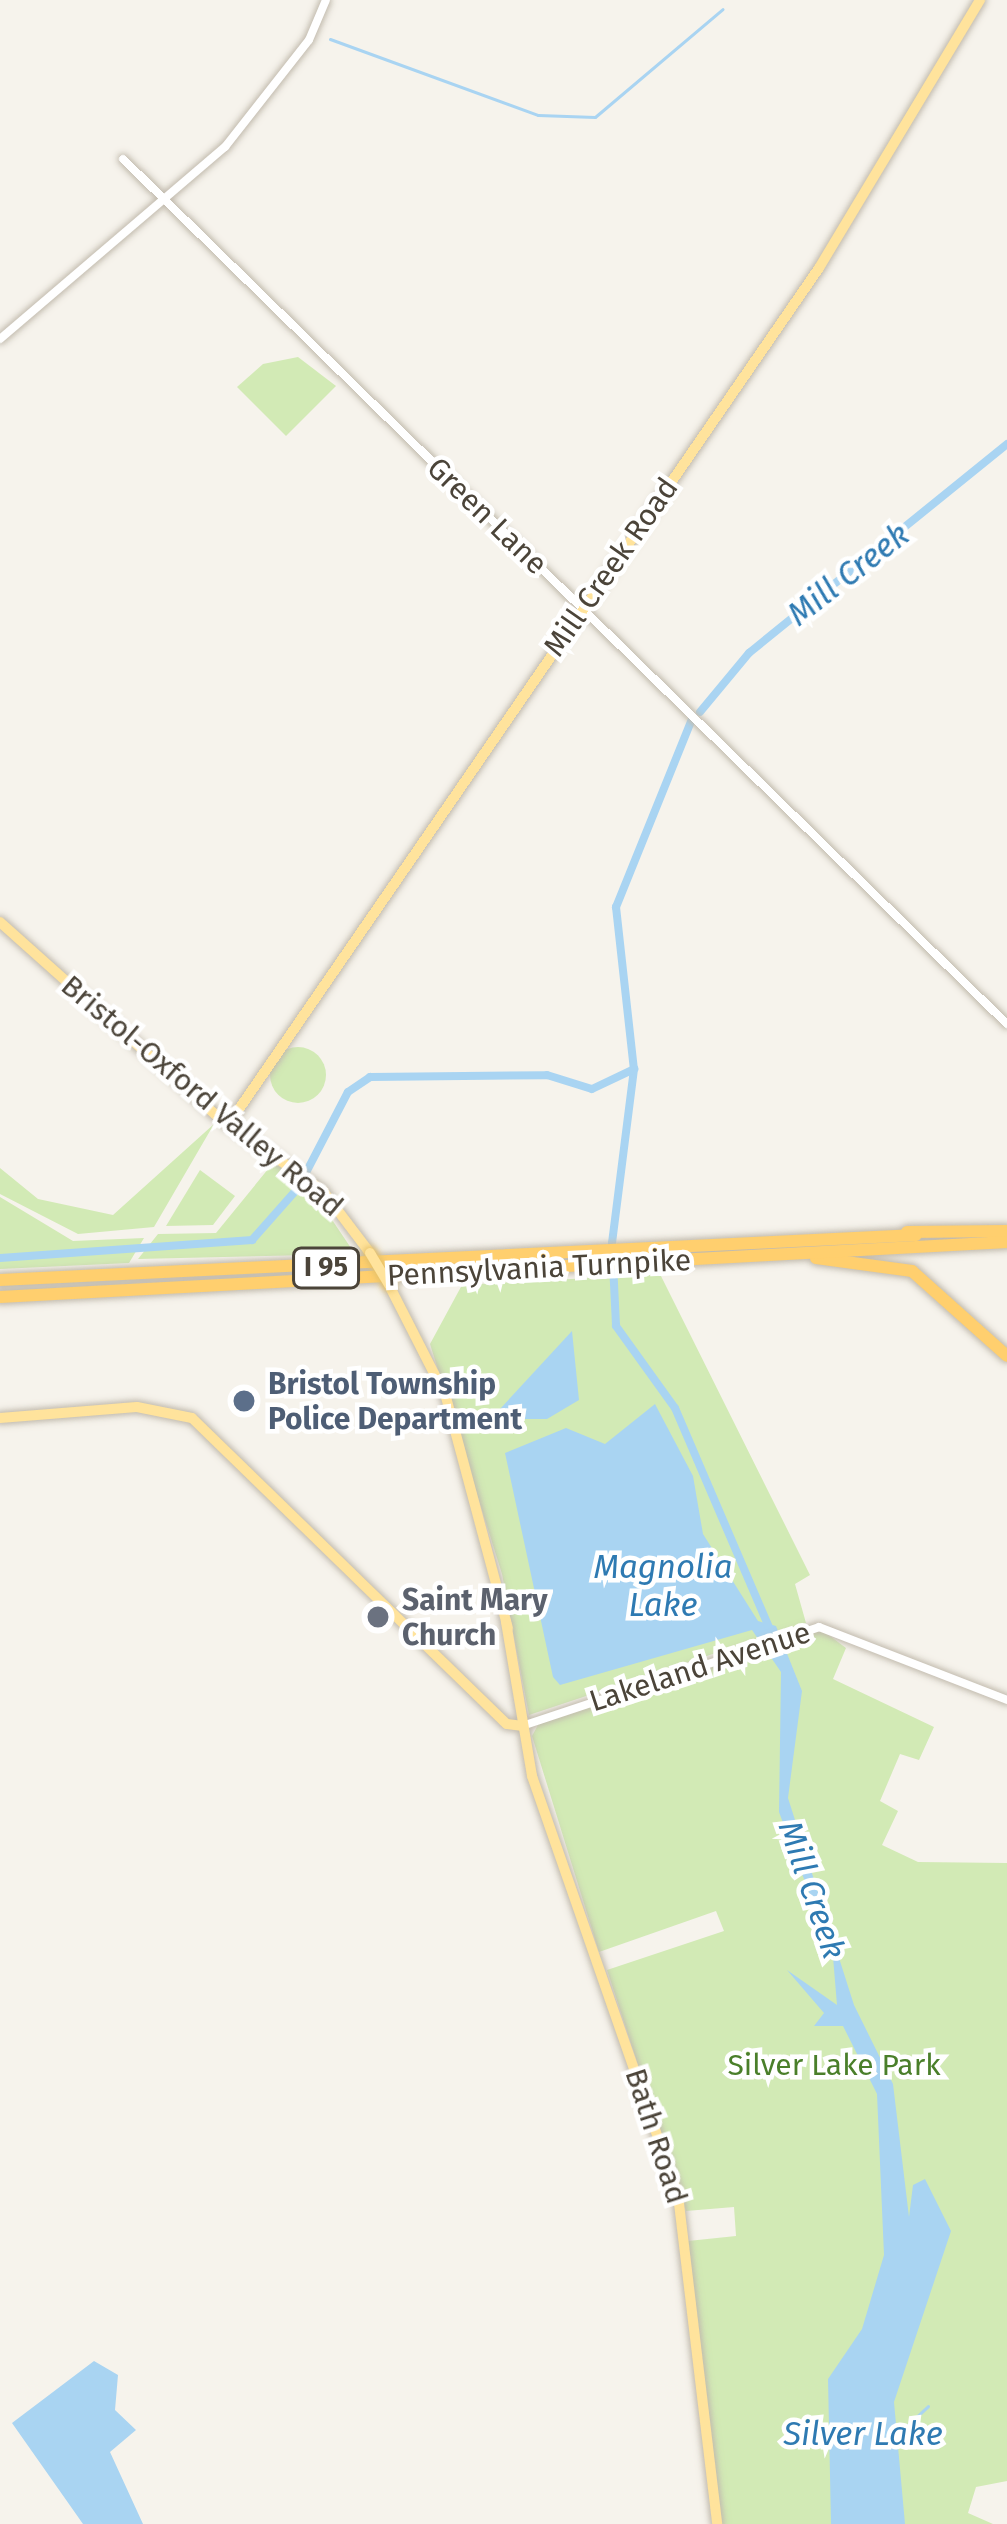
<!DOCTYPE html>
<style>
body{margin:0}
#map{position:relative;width:1007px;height:2524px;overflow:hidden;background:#f6f3ec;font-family:"Fira Sans",sans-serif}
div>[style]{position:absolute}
.green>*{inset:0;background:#d2eab5}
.round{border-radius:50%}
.water>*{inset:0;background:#a9d4f2}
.stream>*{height:3px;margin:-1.5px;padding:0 1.5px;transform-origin:1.5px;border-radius:1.5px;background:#a9d4f2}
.river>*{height:8px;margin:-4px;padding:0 4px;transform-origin:4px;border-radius:4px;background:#a9d4f2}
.roads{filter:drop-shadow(0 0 3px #c2bbae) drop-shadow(0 0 3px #c2bbae)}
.minor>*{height:8px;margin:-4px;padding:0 4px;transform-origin:4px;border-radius:4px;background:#fff}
.major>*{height:10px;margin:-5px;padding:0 5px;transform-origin:5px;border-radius:5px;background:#ffe39c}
.highway>*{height:12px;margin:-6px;padding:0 6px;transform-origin:6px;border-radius:6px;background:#ffcf6e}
.bridges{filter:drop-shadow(0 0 3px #e6c16a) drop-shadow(0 0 3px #e6c16a)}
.major-bridge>*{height:10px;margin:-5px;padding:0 5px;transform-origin:5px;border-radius:5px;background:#ffe39c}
.dots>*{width:33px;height:33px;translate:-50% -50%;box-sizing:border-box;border:6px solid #fff;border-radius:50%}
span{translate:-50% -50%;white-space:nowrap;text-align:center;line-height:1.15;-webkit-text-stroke:9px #fff;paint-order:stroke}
.shield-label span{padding:3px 9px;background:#fff;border:3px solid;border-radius:9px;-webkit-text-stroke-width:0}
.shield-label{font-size:27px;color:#4b4439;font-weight:700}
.street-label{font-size:30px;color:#4b4439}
.service-label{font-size:30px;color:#4e5e75;font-weight:700}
.left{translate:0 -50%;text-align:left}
.worship-label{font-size:30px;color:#5b616d;font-weight:700}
.park-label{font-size:30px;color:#4a7f2a}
.water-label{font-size:33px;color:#2e7ab2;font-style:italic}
</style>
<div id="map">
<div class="green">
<i style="clip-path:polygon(298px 357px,336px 386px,286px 436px,237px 387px,263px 364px)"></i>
<i class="round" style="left:270px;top:1047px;width:56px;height:56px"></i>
<i style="clip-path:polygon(214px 1124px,154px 1227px,78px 1234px,0 1194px,0 1168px,38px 1199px,113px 1215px)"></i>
<i style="clip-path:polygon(273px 1163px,308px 1184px,355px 1254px,138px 1259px,158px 1234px,216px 1233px)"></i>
<i style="clip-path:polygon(200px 1170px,235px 1196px,213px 1225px,166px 1226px)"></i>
<i style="clip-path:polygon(0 1197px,73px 1241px,144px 1238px,129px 1263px,0 1269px)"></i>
<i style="clip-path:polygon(660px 1274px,810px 1575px,795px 1584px,806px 1623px,529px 1715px,502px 1574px,430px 1344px,462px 1285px)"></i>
<i style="clip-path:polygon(822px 1630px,846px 1648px,833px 1679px,934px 1727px,919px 1760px,900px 1754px,880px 1801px,898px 1811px,882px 1845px,918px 1862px,1007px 1863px,1007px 2481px,976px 2487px,968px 2513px,993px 2524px,721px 2524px,688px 2241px,736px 2236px,734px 2207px,686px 2211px,607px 1970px,724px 1931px,716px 1911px,599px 1952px,532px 1736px,539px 1723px)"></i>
</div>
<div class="water">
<i style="clip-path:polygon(572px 1331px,579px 1400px,547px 1419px,507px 1419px,500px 1409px)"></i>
<i style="clip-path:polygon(655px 1404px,693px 1476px,703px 1534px,758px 1621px,776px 1626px,802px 1691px,788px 1798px,854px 2005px,893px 2084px,909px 2217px,913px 2185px,925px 2179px,951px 2231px,894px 2402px,905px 2524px,831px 2524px,828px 2379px,862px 2329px,884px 2255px,877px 2094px,843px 2026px,814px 2026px,824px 2013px,787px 1970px,837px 2005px,833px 1957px,779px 1812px,781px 1672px,752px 1630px,560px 1685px,553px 1677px,505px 1453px,566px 1428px,605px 1444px)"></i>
<i style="clip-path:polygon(94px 2361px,118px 2375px,115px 2410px,136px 2430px,110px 2452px,143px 2524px,83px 2524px,12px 2423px)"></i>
</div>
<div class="stream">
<i style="left:330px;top:39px;width:221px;rotate:20.1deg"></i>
<i style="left:538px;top:115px;width:57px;rotate:2deg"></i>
<i style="left:595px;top:117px;width:167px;rotate:-40.2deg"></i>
<i style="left:898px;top:2434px;width:41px;rotate:-43deg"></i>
</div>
<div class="river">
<i style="left:700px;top:712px;width:77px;rotate:-50.3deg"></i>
<i style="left:749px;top:653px;width:332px;rotate:-39deg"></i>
<i style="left:692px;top:719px;width:203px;rotate:112deg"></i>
<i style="left:616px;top:907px;width:163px;rotate:83.7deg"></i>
<i style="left:634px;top:1069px;width:175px;rotate:97.2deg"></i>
<i style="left:612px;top:1243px;width:83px;rotate:87.2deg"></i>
<i style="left:616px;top:1326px;width:101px;rotate:54.3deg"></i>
<i style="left:675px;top:1408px;width:246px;rotate:66.8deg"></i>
<i style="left:0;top:1258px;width:253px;rotate:-4.1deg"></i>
<i style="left:252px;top:1240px;width:69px;rotate:-48.5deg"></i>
<i style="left:298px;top:1188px;width:108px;rotate:-62.5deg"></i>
<i style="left:348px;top:1092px;width:27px;rotate:-34deg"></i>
<i style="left:370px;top:1077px;width:177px;rotate:-0.6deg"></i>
<i style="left:547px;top:1075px;width:47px;rotate:17.3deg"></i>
<i style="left:592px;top:1089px;width:47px;rotate:-25.5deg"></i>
</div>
<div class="roads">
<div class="minor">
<i style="left:123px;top:159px;width:1237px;rotate:44.38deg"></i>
<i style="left:0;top:339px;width:296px;rotate:-40.5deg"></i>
<i style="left:225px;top:147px;width:136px;rotate:-51.9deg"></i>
<i style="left:309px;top:40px;width:43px;rotate:-67deg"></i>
<i style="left:525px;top:1725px;width:310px;rotate:-18.4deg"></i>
<i style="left:819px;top:1627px;width:202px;rotate:21.2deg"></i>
</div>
<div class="major">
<i style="left:0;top:922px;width:288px;rotate:41.8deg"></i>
<i style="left:215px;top:1114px;width:133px;rotate:35.5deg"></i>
<i style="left:323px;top:1191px;width:78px;rotate:52.8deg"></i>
<i style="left:228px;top:1125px;width:1041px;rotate:-55.41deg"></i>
<i style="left:819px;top:268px;width:313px;rotate:-59deg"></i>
<i style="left:389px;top:1285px;width:126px;rotate:63deg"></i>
<i style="left:446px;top:1397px;width:239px;rotate:75deg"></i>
<i style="left:0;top:1418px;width:137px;rotate:-4.6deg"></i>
<i style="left:137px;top:1407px;width:56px;rotate:11.3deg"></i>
<i style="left:192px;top:1418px;width:439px;rotate:44.2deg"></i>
<i style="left:507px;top:1724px;width:16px;rotate:7deg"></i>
<i style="left:506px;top:1622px;width:156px;rotate:80.4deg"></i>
<i style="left:532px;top:1776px;width:444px;rotate:70.8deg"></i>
<i style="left:678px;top:2195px;width:331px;rotate:83.2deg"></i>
</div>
<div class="highway">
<i style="left:907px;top:1232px;width:100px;rotate:-0.6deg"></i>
<i style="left:816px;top:1258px;width:97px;rotate:7.7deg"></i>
<i style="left:912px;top:1271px;width:127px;rotate:41.8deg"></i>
<i style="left:0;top:1280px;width:917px;rotate:-2.81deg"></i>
<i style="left:0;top:1297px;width:1009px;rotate:-3.13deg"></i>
</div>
</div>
<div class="bridges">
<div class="major-bridge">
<i style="left:370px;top:1253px;width:37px;rotate:59deg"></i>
</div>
</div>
<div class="dots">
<i style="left:244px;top:1401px;background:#5c6f8a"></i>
<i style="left:378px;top:1617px;background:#6b7280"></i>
</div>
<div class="shield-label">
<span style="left:326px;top:1268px">I 95</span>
</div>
<div class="street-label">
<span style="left:487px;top:516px;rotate:44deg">Green Lane</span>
<span style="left:611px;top:567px;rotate:-55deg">Mill Creek Road</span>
<span style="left:202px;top:1096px;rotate:40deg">Bristol-Oxford Valley Road</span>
<span style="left:539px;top:1268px;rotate:-3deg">Pennsylvania Turnpike</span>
<span style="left:700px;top:1667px;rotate:-18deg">Lakeland Avenue</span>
<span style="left:656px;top:2136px;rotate:72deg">Bath Road</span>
</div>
<div class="service-label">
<span class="left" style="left:268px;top:1401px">Bristol Township<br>Police Department</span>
</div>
<div class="worship-label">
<span class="left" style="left:402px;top:1617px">Saint Mary<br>Church</span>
</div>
<div class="park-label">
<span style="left:834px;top:2065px">Silver Lake Park</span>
</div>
<div class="water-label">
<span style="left:849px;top:575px;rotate:-38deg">Mill Creek</span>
<span style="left:663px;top:1587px">Magnolia<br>Lake</span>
<span style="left:811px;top:1890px;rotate:71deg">Mill Creek</span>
<span style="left:863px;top:2435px">Silver Lake</span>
</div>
</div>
